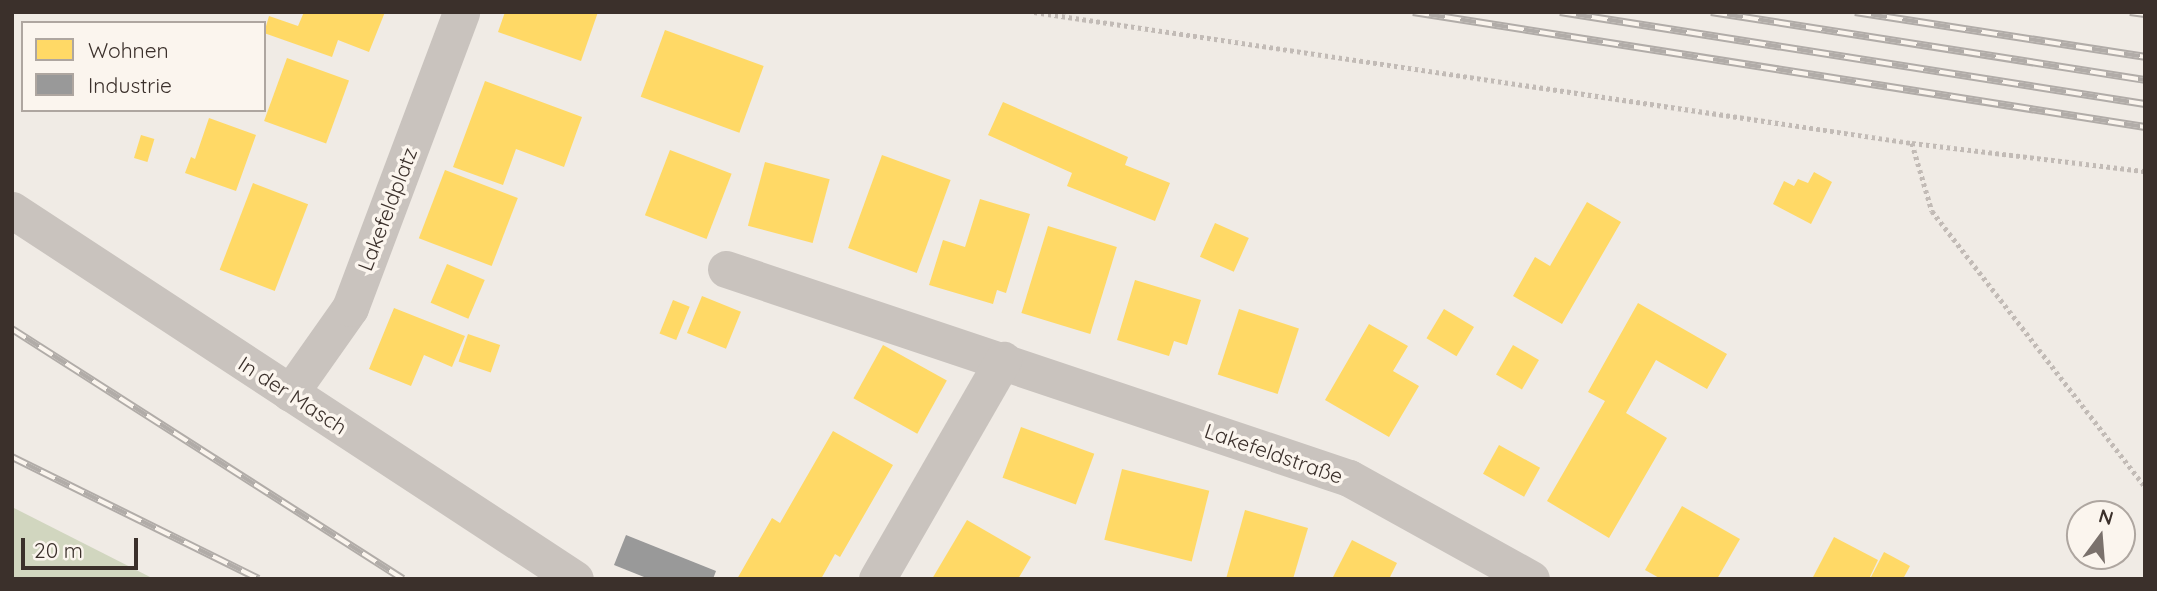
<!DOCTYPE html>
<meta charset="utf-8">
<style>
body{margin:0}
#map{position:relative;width:2157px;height:591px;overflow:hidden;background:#f0ebe5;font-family:Quicksand,sans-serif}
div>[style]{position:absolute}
.green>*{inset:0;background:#d1d6bf}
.homes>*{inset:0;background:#ffd966;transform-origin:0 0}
.industry>*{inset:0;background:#999}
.path>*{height:4.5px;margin-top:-2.25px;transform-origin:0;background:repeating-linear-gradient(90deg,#c2bbb6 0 3.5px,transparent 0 7px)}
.street>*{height:37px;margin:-18.5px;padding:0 18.5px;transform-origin:18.5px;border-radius:18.5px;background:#c9c3be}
.rail>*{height:8px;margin-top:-4px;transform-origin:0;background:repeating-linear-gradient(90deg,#fbf5ee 0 16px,#b1aca8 0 32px);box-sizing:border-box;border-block:2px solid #b1aca8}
span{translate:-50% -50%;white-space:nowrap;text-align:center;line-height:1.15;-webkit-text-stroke:7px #fbf5ee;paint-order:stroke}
.street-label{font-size:21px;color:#3b302b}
.frame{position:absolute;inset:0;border:14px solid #3b302b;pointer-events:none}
.legend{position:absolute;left:21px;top:21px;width:245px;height:91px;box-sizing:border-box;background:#fbf5ee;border:2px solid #aea6a0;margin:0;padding:9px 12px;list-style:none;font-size:21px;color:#3b302b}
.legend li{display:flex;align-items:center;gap:14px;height:35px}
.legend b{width:35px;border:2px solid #aea6a0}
.north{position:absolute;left:2066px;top:500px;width:70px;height:70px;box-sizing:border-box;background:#fbf5ee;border:2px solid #aea6a0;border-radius:50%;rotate:16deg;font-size:19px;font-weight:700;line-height:28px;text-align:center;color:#3b302b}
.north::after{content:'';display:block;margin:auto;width:24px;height:32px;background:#7a716c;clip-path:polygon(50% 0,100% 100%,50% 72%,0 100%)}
.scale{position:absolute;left:21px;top:538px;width:117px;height:32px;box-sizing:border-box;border:4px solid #3b302b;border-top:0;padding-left:9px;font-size:21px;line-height:24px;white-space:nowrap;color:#3b302b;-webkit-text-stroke:5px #fbf5ee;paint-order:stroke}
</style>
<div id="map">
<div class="green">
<i style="clip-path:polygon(12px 507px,154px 579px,12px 579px)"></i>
</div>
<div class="homes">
<i style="clip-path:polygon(304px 12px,385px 12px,369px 52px,338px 40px,332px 57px,264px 33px,269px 16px,298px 26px)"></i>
<i style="clip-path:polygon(505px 12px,598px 12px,581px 61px,498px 32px)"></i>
<i style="left:665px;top:30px;width:105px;height:71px;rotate:20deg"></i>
<i style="left:287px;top:58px;width:66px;height:67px;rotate:20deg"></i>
<i style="clip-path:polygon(485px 81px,582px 117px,564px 167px,516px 149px,503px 185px,453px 167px)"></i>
<i style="clip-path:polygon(1003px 102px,1128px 157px,1125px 165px,1170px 183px,1155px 221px,1067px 186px,1072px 173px,988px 135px)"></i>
<i style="clip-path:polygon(209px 118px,256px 135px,236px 191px,185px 173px,191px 157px,195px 159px)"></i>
<i style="left:141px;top:135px;width:14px;height:24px;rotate:17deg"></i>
<i style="left:670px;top:150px;width:66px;height:70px;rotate:21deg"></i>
<i style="left:882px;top:155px;width:73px;height:99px;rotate:20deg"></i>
<i style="left:765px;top:162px;width:67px;height:66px;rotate:15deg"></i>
<i style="left:445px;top:170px;width:78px;height:73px;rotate:21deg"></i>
<i style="clip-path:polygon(1814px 172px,1832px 182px,1811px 224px,1773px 204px,1784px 181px,1794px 186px,1798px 179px,1808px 183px)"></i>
<i style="left:253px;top:183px;width:59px;height:93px;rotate:21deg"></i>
<i style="clip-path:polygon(980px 199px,1030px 214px,1006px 293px,997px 290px,993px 304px,929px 285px,943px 240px,965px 247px)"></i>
<i style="clip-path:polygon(1587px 202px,1621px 222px,1562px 324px,1513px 296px,1535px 257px,1550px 266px)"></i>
<i style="left:1215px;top:223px;width:37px;height:37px;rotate:24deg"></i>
<i style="left:1048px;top:226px;width:72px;height:91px;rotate:17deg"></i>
<i style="left:447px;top:264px;width:41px;height:42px;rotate:23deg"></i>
<i style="clip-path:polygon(1135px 280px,1201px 300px,1187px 345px,1174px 341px,1169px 356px,1117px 340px)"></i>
<i style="left:702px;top:296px;width:42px;height:40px;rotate:22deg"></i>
<i style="left:673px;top:300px;width:18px;height:36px;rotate:22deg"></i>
<i style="clip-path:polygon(1638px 303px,1727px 354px,1707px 389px,1656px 360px,1626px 413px,1667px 438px,1609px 538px,1547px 501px,1605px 401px,1588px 392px)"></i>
<i style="clip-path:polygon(394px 308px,465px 336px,452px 367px,424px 355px,411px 386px,369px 369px)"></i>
<i style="left:1239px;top:309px;width:63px;height:69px;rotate:18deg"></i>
<i style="left:1444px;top:309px;width:35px;height:34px;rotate:31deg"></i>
<i style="clip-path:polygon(1369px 324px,1408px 346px,1393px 371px,1419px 386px,1389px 437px,1325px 400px)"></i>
<i style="left:468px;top:334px;width:34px;height:29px;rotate:19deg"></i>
<i style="left:883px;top:345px;width:73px;height:61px;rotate:29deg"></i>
<i style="left:1513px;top:345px;width:30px;height:34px;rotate:30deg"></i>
<i style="left:1021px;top:427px;width:78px;height:54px;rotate:20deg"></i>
<i style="clip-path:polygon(833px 431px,893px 465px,840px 557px,835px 554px,821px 579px,737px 579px,772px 518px,780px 523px)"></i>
<i style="left:1499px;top:445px;width:47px;height:33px;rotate:29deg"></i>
<i style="left:1122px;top:469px;width:90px;height:73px;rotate:14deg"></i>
<i style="clip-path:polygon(1682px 506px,1740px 539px,1717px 579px,1661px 579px,1645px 570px)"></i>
<i style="clip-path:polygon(1245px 510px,1308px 528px,1293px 579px,1226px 579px)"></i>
<i style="clip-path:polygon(967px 520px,1031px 557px,1018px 579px,932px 579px)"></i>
<i style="clip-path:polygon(1834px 537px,1878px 560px,1869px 579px,1812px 579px)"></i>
<i style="clip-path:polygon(1352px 540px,1397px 563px,1389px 579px,1332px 579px)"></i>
<i style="clip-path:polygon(1884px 552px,1910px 566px,1903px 579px,1870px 579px)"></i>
</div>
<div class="industry">
<i style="clip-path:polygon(626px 535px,716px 571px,713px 579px,649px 579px,614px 565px)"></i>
</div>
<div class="path">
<i style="left:1034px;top:12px;width:888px;rotate:8.49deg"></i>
<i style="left:1912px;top:143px;width:235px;rotate:6.9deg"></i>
<i style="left:1912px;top:143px;width:71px;rotate:73.6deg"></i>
<i style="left:1932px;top:211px;width:349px;rotate:52.3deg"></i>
</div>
<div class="street">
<i style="left:12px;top:210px;width:673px;rotate:33.24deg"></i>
<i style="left:726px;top:269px;width:657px;rotate:18.55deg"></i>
<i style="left:1349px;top:478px;width:208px;rotate:29deg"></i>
<i style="left:290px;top:393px;width:104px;rotate:-54.8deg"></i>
<i style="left:350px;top:308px;width:316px;rotate:-69.4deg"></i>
<i style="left:877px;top:579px;width:253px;rotate:-60.1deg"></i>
</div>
<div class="rail">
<i style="left:1413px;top:12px;width:741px;rotate:8.93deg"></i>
<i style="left:1560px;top:12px;width:592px;rotate:8.94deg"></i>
<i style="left:1711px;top:12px;width:439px;rotate:8.9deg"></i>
<i style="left:1855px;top:12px;width:293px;rotate:8.8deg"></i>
<i style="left:2130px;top:12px;width:15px;rotate:8deg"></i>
<i style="left:12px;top:329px;width:464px;rotate:32.6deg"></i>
<i style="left:12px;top:457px;width:275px;rotate:26.3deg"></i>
</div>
<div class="street-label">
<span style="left:387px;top:209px;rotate:-69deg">Lakefeldplatz</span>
<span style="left:293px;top:395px;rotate:33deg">In der Masch</span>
<span style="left:1274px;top:453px;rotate:19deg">Lakefeldstraße</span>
</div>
<div class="frame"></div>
<ul class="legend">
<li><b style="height:19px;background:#ffd966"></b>Wohnen</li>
<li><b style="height:19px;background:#999"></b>Industrie</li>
</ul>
<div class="north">N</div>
<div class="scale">20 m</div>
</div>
